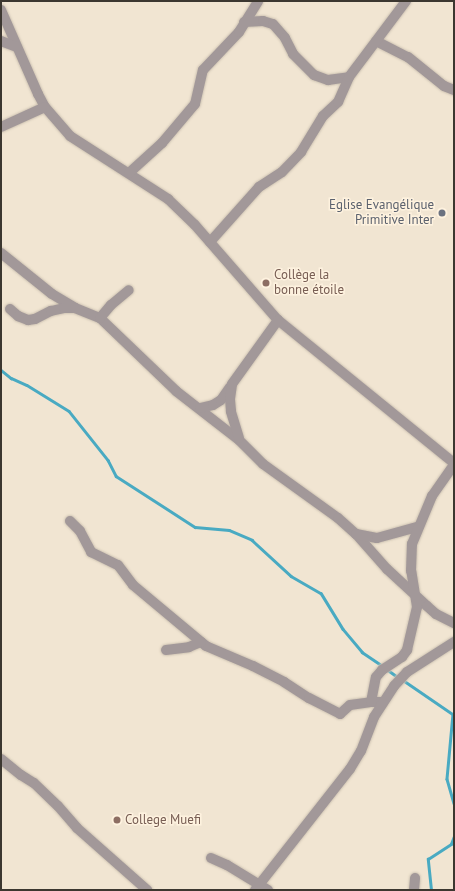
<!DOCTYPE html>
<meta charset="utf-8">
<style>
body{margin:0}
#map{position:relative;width:455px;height:891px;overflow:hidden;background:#f1e5d2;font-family:"PT Sans",sans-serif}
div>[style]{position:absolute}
.stream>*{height:2.5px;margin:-1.25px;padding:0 1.25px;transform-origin:1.25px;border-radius:1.25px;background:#49aac2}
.roads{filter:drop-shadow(0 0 1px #cdc2b2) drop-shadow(0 0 1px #cdc2b2)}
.minor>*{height:10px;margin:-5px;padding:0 5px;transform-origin:5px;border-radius:5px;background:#a29899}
.dots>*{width:11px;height:11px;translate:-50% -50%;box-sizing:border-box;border:2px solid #fef2df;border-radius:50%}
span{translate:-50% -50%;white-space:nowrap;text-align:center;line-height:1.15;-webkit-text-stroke:3px #fef2df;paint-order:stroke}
.worship-label{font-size:13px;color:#5b616d}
.right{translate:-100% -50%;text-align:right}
.education-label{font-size:13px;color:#785e54}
.left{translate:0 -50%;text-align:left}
.frame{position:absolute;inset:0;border:2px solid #3c3730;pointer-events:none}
</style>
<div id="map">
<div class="stream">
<i style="left:1px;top:370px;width:13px;rotate:39deg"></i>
<i style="left:11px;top:378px;width:17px;rotate:24deg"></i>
<i style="left:27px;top:385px;width:49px;rotate:31.8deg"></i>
<i style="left:69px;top:411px;width:63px;rotate:51.5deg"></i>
<i style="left:108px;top:460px;width:18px;rotate:63deg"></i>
<i style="left:116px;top:476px;width:94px;rotate:32.8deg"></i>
<i style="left:195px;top:527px;width:34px;rotate:5deg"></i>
<i style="left:229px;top:530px;width:25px;rotate:23deg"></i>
<i style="left:252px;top:540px;width:53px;rotate:42.7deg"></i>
<i style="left:291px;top:576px;width:34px;rotate:30deg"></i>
<i style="left:321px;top:593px;width:42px;rotate:58.6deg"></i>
<i style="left:343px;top:629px;width:30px;rotate:50deg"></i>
<i style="left:362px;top:652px;width:25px;rotate:34deg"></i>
<i style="left:388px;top:670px;width:14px;rotate:36deg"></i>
<i style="left:403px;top:680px;width:62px;rotate:34.5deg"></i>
<i style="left:453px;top:714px;width:65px;rotate:95.3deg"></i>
<i style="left:447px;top:779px;width:25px;rotate:74deg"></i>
<i style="left:431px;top:890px;width:31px;rotate:-96deg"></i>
<i style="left:428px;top:859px;width:27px;rotate:-33deg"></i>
<i style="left:451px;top:844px;width:9px;rotate:-69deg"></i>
</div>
<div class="roads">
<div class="minor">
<i style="left:1px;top:10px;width:92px;rotate:66.2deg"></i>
<i style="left:38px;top:94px;width:15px;rotate:62deg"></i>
<i style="left:45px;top:107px;width:38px;rotate:49deg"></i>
<i style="left:70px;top:136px;width:117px;rotate:32.7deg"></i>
<i style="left:168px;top:199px;width:37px;rotate:44deg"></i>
<i style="left:195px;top:225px;width:126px;rotate:48.9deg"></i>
<i style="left:278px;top:320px;width:227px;rotate:39.1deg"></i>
<i style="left:244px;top:22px;width:19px;rotate:-3deg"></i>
<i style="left:263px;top:21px;width:10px;rotate:17deg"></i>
<i style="left:273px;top:24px;width:18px;rotate:49deg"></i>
<i style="left:285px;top:38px;width:18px;rotate:63deg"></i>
<i style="left:293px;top:54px;width:30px;rotate:45deg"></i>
<i style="left:314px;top:75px;width:15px;rotate:20deg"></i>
<i style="left:328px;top:80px;width:21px;rotate:-8deg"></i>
<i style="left:1px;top:41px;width:17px;rotate:21deg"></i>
<i style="left:376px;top:41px;width:36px;rotate:27deg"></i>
<i style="left:408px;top:57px;width:46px;rotate:38.9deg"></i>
<i style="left:444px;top:86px;width:11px;rotate:22deg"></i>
<i style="left:1px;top:127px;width:48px;rotate:-24.4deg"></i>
<i style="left:129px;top:173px;width:45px;rotate:-42.3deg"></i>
<i style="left:162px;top:143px;width:51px;rotate:-49.8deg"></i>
<i style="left:195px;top:104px;width:35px;rotate:-77deg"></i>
<i style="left:203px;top:70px;width:52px;rotate:-46.5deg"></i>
<i style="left:239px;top:32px;width:36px;rotate:-58deg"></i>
<i style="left:210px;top:242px;width:74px;rotate:-48.3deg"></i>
<i style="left:259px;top:187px;width:27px;rotate:-33deg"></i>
<i style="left:282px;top:172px;width:28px;rotate:-46deg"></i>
<i style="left:301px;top:152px;width:42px;rotate:-58.6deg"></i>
<i style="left:323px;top:116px;width:21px;rotate:-43deg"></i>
<i style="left:338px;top:102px;width:27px;rotate:-66deg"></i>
<i style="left:349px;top:77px;width:95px;rotate:-53.1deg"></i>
<i style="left:1px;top:253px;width:65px;rotate:38.8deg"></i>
<i style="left:52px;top:294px;width:27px;rotate:31deg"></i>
<i style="left:10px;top:309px;width:11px;rotate:41deg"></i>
<i style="left:18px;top:316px;width:11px;rotate:22deg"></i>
<i style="left:28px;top:320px;width:7px;rotate:-8deg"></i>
<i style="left:35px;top:319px;width:18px;rotate:-27deg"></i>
<i style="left:51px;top:311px;width:13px;rotate:-13deg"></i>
<i style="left:64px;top:308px;width:11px"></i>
<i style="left:75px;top:308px;width:27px;rotate:22deg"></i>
<i style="left:100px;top:318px;width:105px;rotate:43.8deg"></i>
<i style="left:176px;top:391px;width:80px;rotate:37.9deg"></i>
<i style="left:239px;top:440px;width:34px;rotate:45deg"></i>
<i style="left:263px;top:464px;width:92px;rotate:35.8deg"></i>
<i style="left:338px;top:518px;width:24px;rotate:42deg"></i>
<i style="left:356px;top:534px;width:47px;rotate:48.5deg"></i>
<i style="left:387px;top:569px;width:54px;rotate:42.8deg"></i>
<i style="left:427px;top:606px;width:12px;rotate:42deg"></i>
<i style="left:436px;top:614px;width:20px;rotate:27deg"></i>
<i style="left:100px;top:318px;width:17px;rotate:-50deg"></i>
<i style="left:111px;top:305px;width:23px;rotate:-40deg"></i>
<i style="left:200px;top:408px;width:13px;rotate:-13deg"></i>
<i style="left:213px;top:405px;width:9px;rotate:-32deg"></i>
<i style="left:221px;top:400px;width:16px;rotate:-55deg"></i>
<i style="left:239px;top:438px;width:28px;rotate:-107deg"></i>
<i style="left:231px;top:411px;width:12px;rotate:-95deg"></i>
<i style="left:230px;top:399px;width:15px;rotate:-82deg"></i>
<i style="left:232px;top:384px;width:79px;rotate:-54.3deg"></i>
<i style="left:70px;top:521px;width:14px;rotate:45deg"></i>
<i style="left:80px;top:531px;width:24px;rotate:62deg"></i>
<i style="left:91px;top:552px;width:30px;rotate:26deg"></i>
<i style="left:118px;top:565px;width:25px;rotate:53deg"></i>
<i style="left:133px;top:585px;width:95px;rotate:39.9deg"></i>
<i style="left:206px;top:646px;width:51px;rotate:23.1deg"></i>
<i style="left:253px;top:666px;width:35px;rotate:27deg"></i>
<i style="left:284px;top:682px;width:30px;rotate:33deg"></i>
<i style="left:309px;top:698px;width:35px;rotate:27deg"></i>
<i style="left:340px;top:714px;width:13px;rotate:-42deg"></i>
<i style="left:350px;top:705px;width:21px;rotate:-8deg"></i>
<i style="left:371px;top:702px;width:11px"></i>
<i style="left:356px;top:534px;width:21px;rotate:11deg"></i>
<i style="left:377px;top:538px;width:41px;rotate:-15.4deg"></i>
<i style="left:166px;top:650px;width:23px;rotate:-7deg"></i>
<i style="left:189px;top:647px;width:13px;rotate:-23deg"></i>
<i style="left:371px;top:702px;width:25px;rotate:-79deg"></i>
<i style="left:376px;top:677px;width:9px;rotate:-49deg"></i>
<i style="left:382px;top:670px;width:24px;rotate:-33deg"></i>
<i style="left:402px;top:657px;width:9px;rotate:-54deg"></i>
<i style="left:407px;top:650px;width:44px;rotate:-76.9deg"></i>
<i style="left:417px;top:607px;width:36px;rotate:-99deg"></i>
<i style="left:411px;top:571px;width:27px;rotate:-88deg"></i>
<i style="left:412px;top:544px;width:52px;rotate:-67.4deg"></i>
<i style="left:432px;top:496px;width:38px;rotate:-55deg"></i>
<i style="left:1px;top:759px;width:26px;rotate:39deg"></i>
<i style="left:21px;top:775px;width:15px;rotate:32deg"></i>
<i style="left:34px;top:783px;width:33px;rotate:44deg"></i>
<i style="left:58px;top:806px;width:29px;rotate:49deg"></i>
<i style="left:77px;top:828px;width:94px;rotate:41.5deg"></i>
<i style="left:211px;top:858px;width:17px;rotate:24deg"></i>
<i style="left:227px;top:865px;width:48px;rotate:31.4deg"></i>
<i style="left:255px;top:890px;width:154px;rotate:-51.9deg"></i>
<i style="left:350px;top:769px;width:21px;rotate:-59deg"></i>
<i style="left:361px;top:751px;width:36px;rotate:-69deg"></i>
<i style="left:374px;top:717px;width:37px;rotate:-57deg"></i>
<i style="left:394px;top:686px;width:19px;rotate:-47deg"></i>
<i style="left:407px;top:672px;width:56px;rotate:-32.6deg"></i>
<i style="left:414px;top:890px;width:12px;rotate:-85deg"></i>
</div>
</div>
<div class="dots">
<i style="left:442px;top:213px;background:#6b7280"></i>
<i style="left:266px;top:283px;background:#8d6e63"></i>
<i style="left:117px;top:820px;background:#8d6e63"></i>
</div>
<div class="worship-label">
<span class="right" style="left:434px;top:213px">Eglise Evangélique<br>Primitive Inter</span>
</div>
<div class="education-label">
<span class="left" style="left:274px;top:283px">Collège la<br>bonne étoile</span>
<span class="left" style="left:125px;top:820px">College Muefi</span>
</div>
<div class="frame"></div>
</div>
